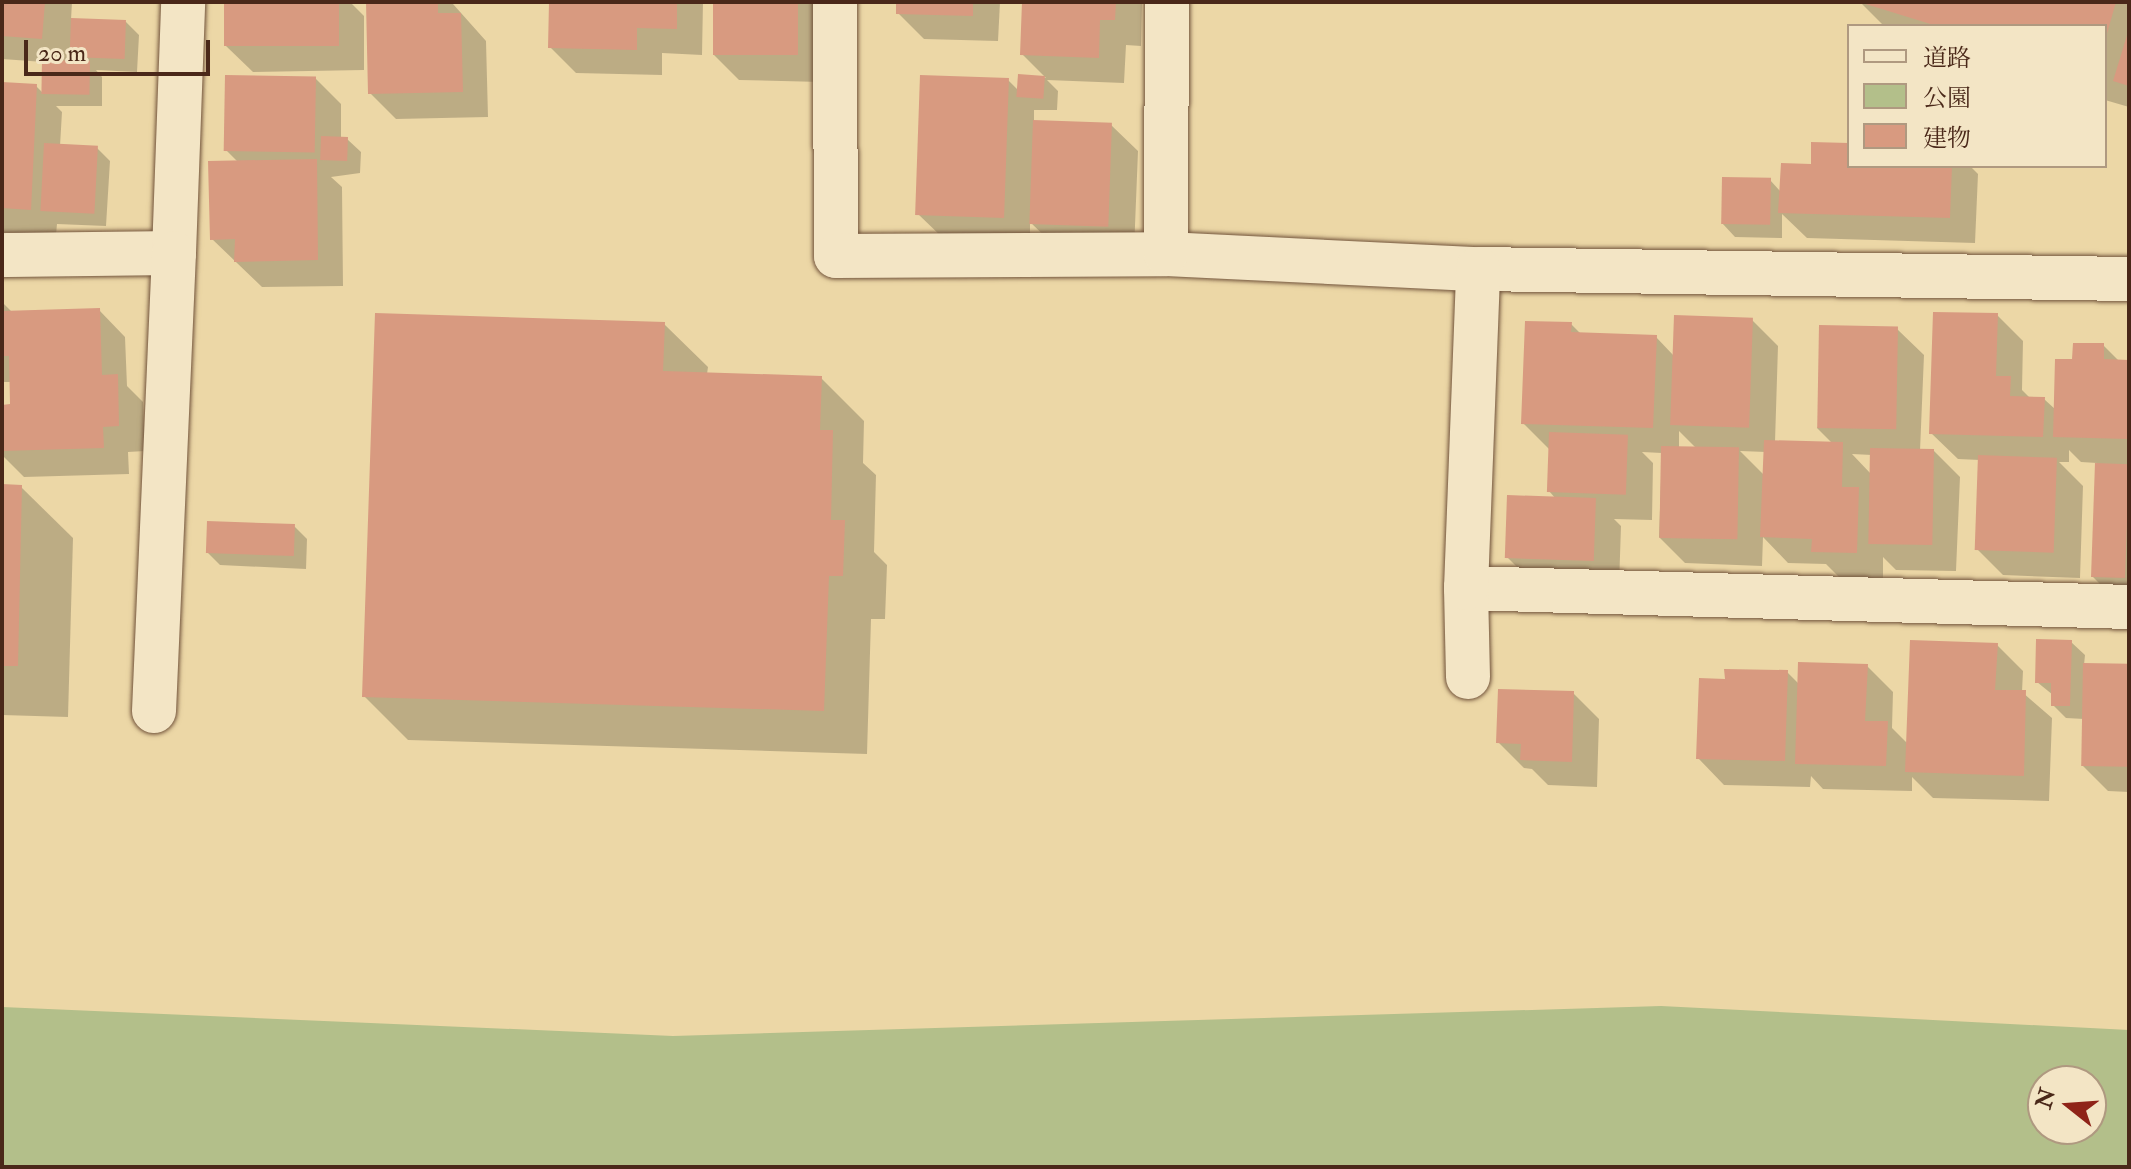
<!DOCTYPE html>
<meta charset="utf-8">
<style>
body{margin:0}
#map{position:relative;width:2131px;height:1169px;overflow:hidden;background:#ecd7a6;font-family:"IM FELL Double Pica","Noto Serif JP",serif}
div>[style]{position:absolute}
.green>*{inset:0;background:#b3bf8a}
.shadow>*{inset:0;background:#0003}
.building>*{inset:0;background:#d89a80;transform-origin:0 0}
.roads{filter:drop-shadow(0 0 2px #72543c) drop-shadow(0 0 2px #72543c)}
.minor>*{height:44px;margin:-22px;padding:0 22px;transform-origin:22px;border-radius:22px;background:#f3e5c5}
span{translate:-50% -50%;white-space:nowrap;text-align:center;line-height:1.15;-webkit-text-stroke:7px #f3e5c5;paint-order:stroke}
.frame{position:absolute;inset:0;border:4px solid #4a2819;pointer-events:none}
.legend{position:absolute;left:1847px;top:24px;width:260px;height:144px;box-sizing:border-box;background:#f3e5c5;border:2px solid #af9980;margin:0;padding:10px 14px;list-style:none;font-size:24px;color:#4a2819}
.legend li{display:flex;align-items:center;gap:16px;height:40px}
.legend b{width:40px;border:2px solid #af9980}
.north{position:absolute;left:2027px;top:1065px;width:80px;height:80px;box-sizing:border-box;background:#f3e5c5;border:2px solid #af9980;border-radius:50%;rotate:287deg;font-size:22px;font-weight:700;line-height:32px;text-align:center;color:#4a2819}
.north::after{content:'';display:block;margin:auto;width:28px;height:36px;background:#8f2418;clip-path:polygon(50% 0,100% 100%,50% 72%,0 100%)}
.scale{position:absolute;left:24px;top:40px;width:186px;height:36px;box-sizing:border-box;border:4px solid #4a2819;border-top:0;padding-left:10px;font-size:24px;line-height:28px;white-space:nowrap;color:#4a2819;-webkit-text-stroke:6px #f3e5c5;paint-order:stroke}
</style>
<div id="map">
<div class="green">
<i style="clip-path:polygon(evenodd,1661px 1006px,2129px 1030px,2129px 1167px,2px 1167px,2px 1007px,673px 1036px,1661px 1006px,2043px 1081px,2091px 1081px,2091px 1129px,2043px 1129px,2043px 1081px)"></i>
</div>
<div class="shadow">
<i style="clip-path:polygon(evenodd,2px 2px,72px 2px,71px 20px,126px 22px,139px 35px,137px 72px,96px 70px,102px 77px,102px 106px,56px 106px,62px 112px,60px 146px,97px 148px,110px 161px,106px 226px,57px 224px,56px 235px,2px 232px,2px 84px,36px 86px,43px 93px,44px 62px,2px 59px,2px 2px,68px 54px,77px 63px,67px 63px,68px 54px)"></i>
<i style="clip-path:polygon(226px 2px,350px 2px,364px 16px,364px 70px,253px 72px,226px 46px)"></i>
<i style="clip-path:polygon(368px 2px,473px 2px,453px 4px,486px 41px,488px 117px,396px 119px,370px 93px)"></i>
<i style="clip-path:polygon(551px 2px,703px 2px,702px 55px,662px 53px,662px 75px,576px 73px,550px 47px)"></i>
<i style="clip-path:polygon(715px 2px,824px 2px,821px 82px,739px 80px,713px 54px)"></i>
<i style="clip-path:polygon(898px 2px,1000px 2px,998px 41px,924px 39px,898px 13px)"></i>
<i style="clip-path:polygon(1024px 2px,1142px 2px,1141px 46px,1126px 45px,1124px 83px,1047px 80px,1058px 91px,1057px 110px,1034px 110px,1034px 122px,1111px 125px,1138px 151px,1134px 251px,1058px 249px,1030px 222px,1030px 243px,945px 240px,918px 214px,1008px 80px,1019px 91px,1020px 76px,1046px 78px,1022px 54px)"></i>
<i style="clip-path:polygon(1860px 2px,2129px 2px,2129px 107px,2105px 100px,2105px 26px,1884px 26px)"></i>
<i style="clip-path:polygon(315px 78px,341px 104px,341px 139px,347px 139px,361px 152px,360px 173px,331px 177px,342px 187px,343px 286px,262px 287px,212px 239px,239px 163px,226px 150px)"></i>
<i style="clip-path:polygon(1849px 145px,1849px 166px,1970px 166px,1978px 174px,1975px 243px,1807px 238px,1782px 214px,1782px 238px,1735px 237px,1722px 223px,1770px 180px,1781px 192px,1813px 166px)"></i>
<i style="clip-path:polygon(2px 302px,13px 313px,99px 310px,125px 337px,127px 386px,143px 402px,145px 451px,128px 452px,129px 474px,24px 477px,2px 455px,2px 407px,12px 406px,11px 382px,2px 382px)"></i>
<i style="clip-path:polygon(1997px 315px,2023px 341px,2022px 390px,2030px 398px,2044px 399px,2056px 410px,2074px 362px,2103px 345px,2119px 361px,2129px 362px,2129px 603px,2119px 603px,2093px 577px,2097px 463px,2081px 462px,2069px 450px,2069px 462px,2059px 462px,2083px 486px,2080px 578px,2003px 575px,1977px 549px,1980px 460px,1958px 459px,1931px 433px)"></i>
<i style="clip-path:polygon(evenodd,1752px 320px,1778px 346px,1775px 442px,1833px 444px,1817px 428px,1897px 329px,1924px 355px,1920px 451px,1934px 451px,1960px 477px,1956px 571px,1896px 570px,1883px 557px,1883px 579px,1839px 577px,1826px 564px,1788px 563px,1763px 537px,1762px 566px,1685px 563px,1659px 537px,1662px 453px,1642px 452px,1653px 463px,1652px 520px,1614px 519px,1621px 526px,1619px 586px,1533px 583px,1507px 557px,1556px 499px,1549px 491px,1550px 450px,1523px 423px,1571px 324px,1581px 334px,1656px 337px,1674px 356px,1752px 320px,1679px 431px,1697px 449px,1679px 448px,1679px 431px,1752px 320px,1740px 451px,1766px 452px,1765px 476px,1740px 451px,1752px 320px,1852px 454px,1872px 455px,1871px 474px,1852px 454px)"></i>
<i style="clip-path:polygon(664px 324px,708px 367px,707px 374px,821px 378px,864px 421px,863px 463px,876px 475px,874px 552px,887px 565px,885px 619px,871px 619px,867px 754px,408px 740px,364px 696px)"></i>
<i style="clip-path:polygon(2px 486px,21px 487px,73px 538px,68px 717px,2px 715px)"></i>
<i style="clip-path:polygon(294px 526px,307px 539px,306px 569px,220px 565px,207px 552px)"></i>
<i style="clip-path:polygon(2071px 642px,2085px 655px,2084px 665px,2129px 666px,2129px 792px,2108px 791px,2082px 765px,2084px 719px,2066px 718px,2053px 705px,2053px 695px,2037px 682px)"></i>
<i style="clip-path:polygon(1997px 645px,2023px 671px,2022px 692px,2052px 718px,2049px 801px,1933px 798px,1912px 777px,1912px 791px,1823px 789px,1811px 776px,1810px 787px,1724px 785px,1698px 758px,1727px 681px,1787px 672px,1799px 684px,1867px 666px,1893px 692px,1892px 728px,1908px 744px)"></i>
<i style="clip-path:polygon(1573px 693px,1599px 719px,1597px 787px,1548px 785px,1532px 769px,1524px 768px,1498px 742px)"></i>
</div>
<div class="building">
<i style="clip-path:polygon(2px 2px,45px 2px,42px 39px,2px 36px)"></i>
<i style="left:224px;top:2px;width:115px;height:44px"></i>
<i style="clip-path:polygon(366px 2px,438px 2px,438px 13px,461px 13px,463px 92px,368px 94px)"></i>
<i style="clip-path:polygon(549px 2px,677px 2px,677px 29px,637px 28px,637px 50px,548px 48px)"></i>
<i style="left:713px;top:2px;width:85px;height:53px"></i>
<i style="clip-path:polygon(896px 2px,973px 2px,973px 16px,896px 14px)"></i>
<i style="clip-path:polygon(1022px 2px,1116px 2px,1115px 20px,1100px 20px,1099px 58px,1020px 55px)"></i>
<i style="clip-path:polygon(1859px 2px,2116px 2px,2106px 37px,2105px 26px,1937px 26px)"></i>
<i style="left:71px;top:18px;width:55px;height:39px;rotate:2deg"></i>
<i style="clip-path:polygon(2128px 32px,2129px 32px,2129px 86px,2113px 81px)"></i>
<i style="left:42px;top:60px;width:48px;height:34px;rotate:1deg"></i>
<i style="left:1018px;top:74px;width:27px;height:23px;rotate:4deg"></i>
<i style="left:225px;top:75px;width:91px;height:76px;rotate:1deg"></i>
<i style="left:920px;top:75px;width:89px;height:140px;rotate:2deg"></i>
<i style="clip-path:polygon(2px 82px,37px 84px,31px 210px,2px 208px)"></i>
<i style="left:1033px;top:120px;width:79px;height:104px;rotate:2deg"></i>
<i style="left:321px;top:136px;width:27px;height:24px;rotate:2deg"></i>
<i style="clip-path:polygon(1811px 142px,1849px 143px,1849px 166px,1952px 166px,1950px 218px,1778px 213px,1781px 163px,1811px 164px)"></i>
<i style="left:44px;top:143px;width:54px;height:68px;rotate:3deg"></i>
<i style="clip-path:polygon(317px 159px,318px 260px,234px 262px,235px 239px,210px 240px,208px 161px)"></i>
<i style="left:1722px;top:177px;width:49px;height:47px;rotate:1deg"></i>
<i style="clip-path:polygon(100px 308px,102px 375px,118px 374px,119px 426px,103px 427px,104px 448px,2px 451px,2px 405px,10px 404px,9px 356px,2px 356px,2px 311px)"></i>
<i style="clip-path:polygon(1933px 312px,1998px 313px,1996px 376px,2011px 376px,2010px 396px,2045px 397px,2043px 437px,1929px 434px)"></i>
<i style="clip-path:polygon(375px 313px,665px 322px,663px 371px,822px 376px,820px 430px,833px 430px,831px 520px,845px 520px,843px 576px,829px 576px,824px 711px,362px 697px)"></i>
<i style="left:1674px;top:315px;width:79px;height:110px;rotate:2deg"></i>
<i style="clip-path:polygon(1525px 321px,1572px 322px,1571px 332px,1657px 335px,1653px 428px,1521px 424px)"></i>
<i style="left:1819px;top:325px;width:79px;height:103px;rotate:1deg"></i>
<i style="clip-path:polygon(2073px 343px,2104px 343px,2104px 359px,2129px 360px,2129px 439px,2053px 437px,2055px 359px,2072px 359px)"></i>
<i style="left:1549px;top:432px;width:79px;height:60px;rotate:2deg"></i>
<i style="clip-path:polygon(1764px 440px,1843px 442px,1842px 487px,1859px 487px,1857px 553px,1811px 552px,1812px 539px,1760px 537px)"></i>
<i style="left:1661px;top:446px;width:78px;height:92px;rotate:1deg"></i>
<i style="left:1870px;top:448px;width:64px;height:96px;rotate:1deg"></i>
<i style="left:1978px;top:455px;width:79px;height:95px;rotate:2deg"></i>
<i style="left:2095px;top:463px;width:34px;height:114px;rotate:2deg"></i>
<i style="clip-path:polygon(2px 484px,22px 485px,18px 666px,2px 666px)"></i>
<i style="left:1507px;top:495px;width:89px;height:63px;rotate:2deg"></i>
<i style="left:207px;top:521px;width:88px;height:32px;rotate:2deg"></i>
<i style="clip-path:polygon(2036px 639px,2072px 640px,2070px 706px,2051px 706px,2051px 683px,2035px 683px)"></i>
<i style="clip-path:polygon(1910px 640px,1998px 643px,1995px 690px,2026px 690px,2024px 776px,1905px 772px)"></i>
<i style="clip-path:polygon(1798px 662px,1868px 664px,1865px 721px,1888px 721px,1886px 766px,1795px 764px)"></i>
<i style="left:2083px;top:663px;width:46px;height:103px;rotate:1deg"></i>
<i style="clip-path:polygon(1724px 669px,1788px 670px,1785px 761px,1696px 759px,1699px 678px,1725px 679px)"></i>
<i style="clip-path:polygon(1498px 689px,1574px 691px,1572px 762px,1520px 760px,1521px 744px,1496px 743px)"></i>
</div>
<div class="roads">
<div class="minor">
<i style="left:835px;top:2px;width:254px;rotate:89.8deg"></i>
<i style="left:836px;top:256px;width:330px;rotate:-0.3deg"></i>
<i style="left:1166px;top:254px;width:312px;rotate:2.8deg"></i>
<i style="left:1478px;top:269px;width:651px;rotate:0.88deg"></i>
<i style="left:1166px;top:254px;width:252px;rotate:-89.8deg"></i>
<i style="left:2px;top:255px;width:172px;rotate:-0.7deg"></i>
<i style="left:174px;top:253px;width:251px;rotate:-87.9deg"></i>
<i style="left:1466px;top:588px;width:663px;rotate:1.64deg"></i>
<i style="left:1468px;top:677px;width:89px;rotate:-91.3deg"></i>
<i style="left:1466px;top:588px;width:319px;rotate:-87.8deg"></i>
<i style="left:154px;top:711px;width:458px;rotate:-87.5deg"></i>
</div>
</div>
<div class="frame"></div>
<ul class="legend">
<li><b style="height:10px;background:#f3e5c5"></b>道路</li>
<li><b style="height:22px;background:#b3bf8a"></b>公園</li>
<li><b style="height:22px;background:#d89a80"></b>建物</li>
</ul>
<div class="north">N</div>
<div class="scale">20 m</div>
</div>
